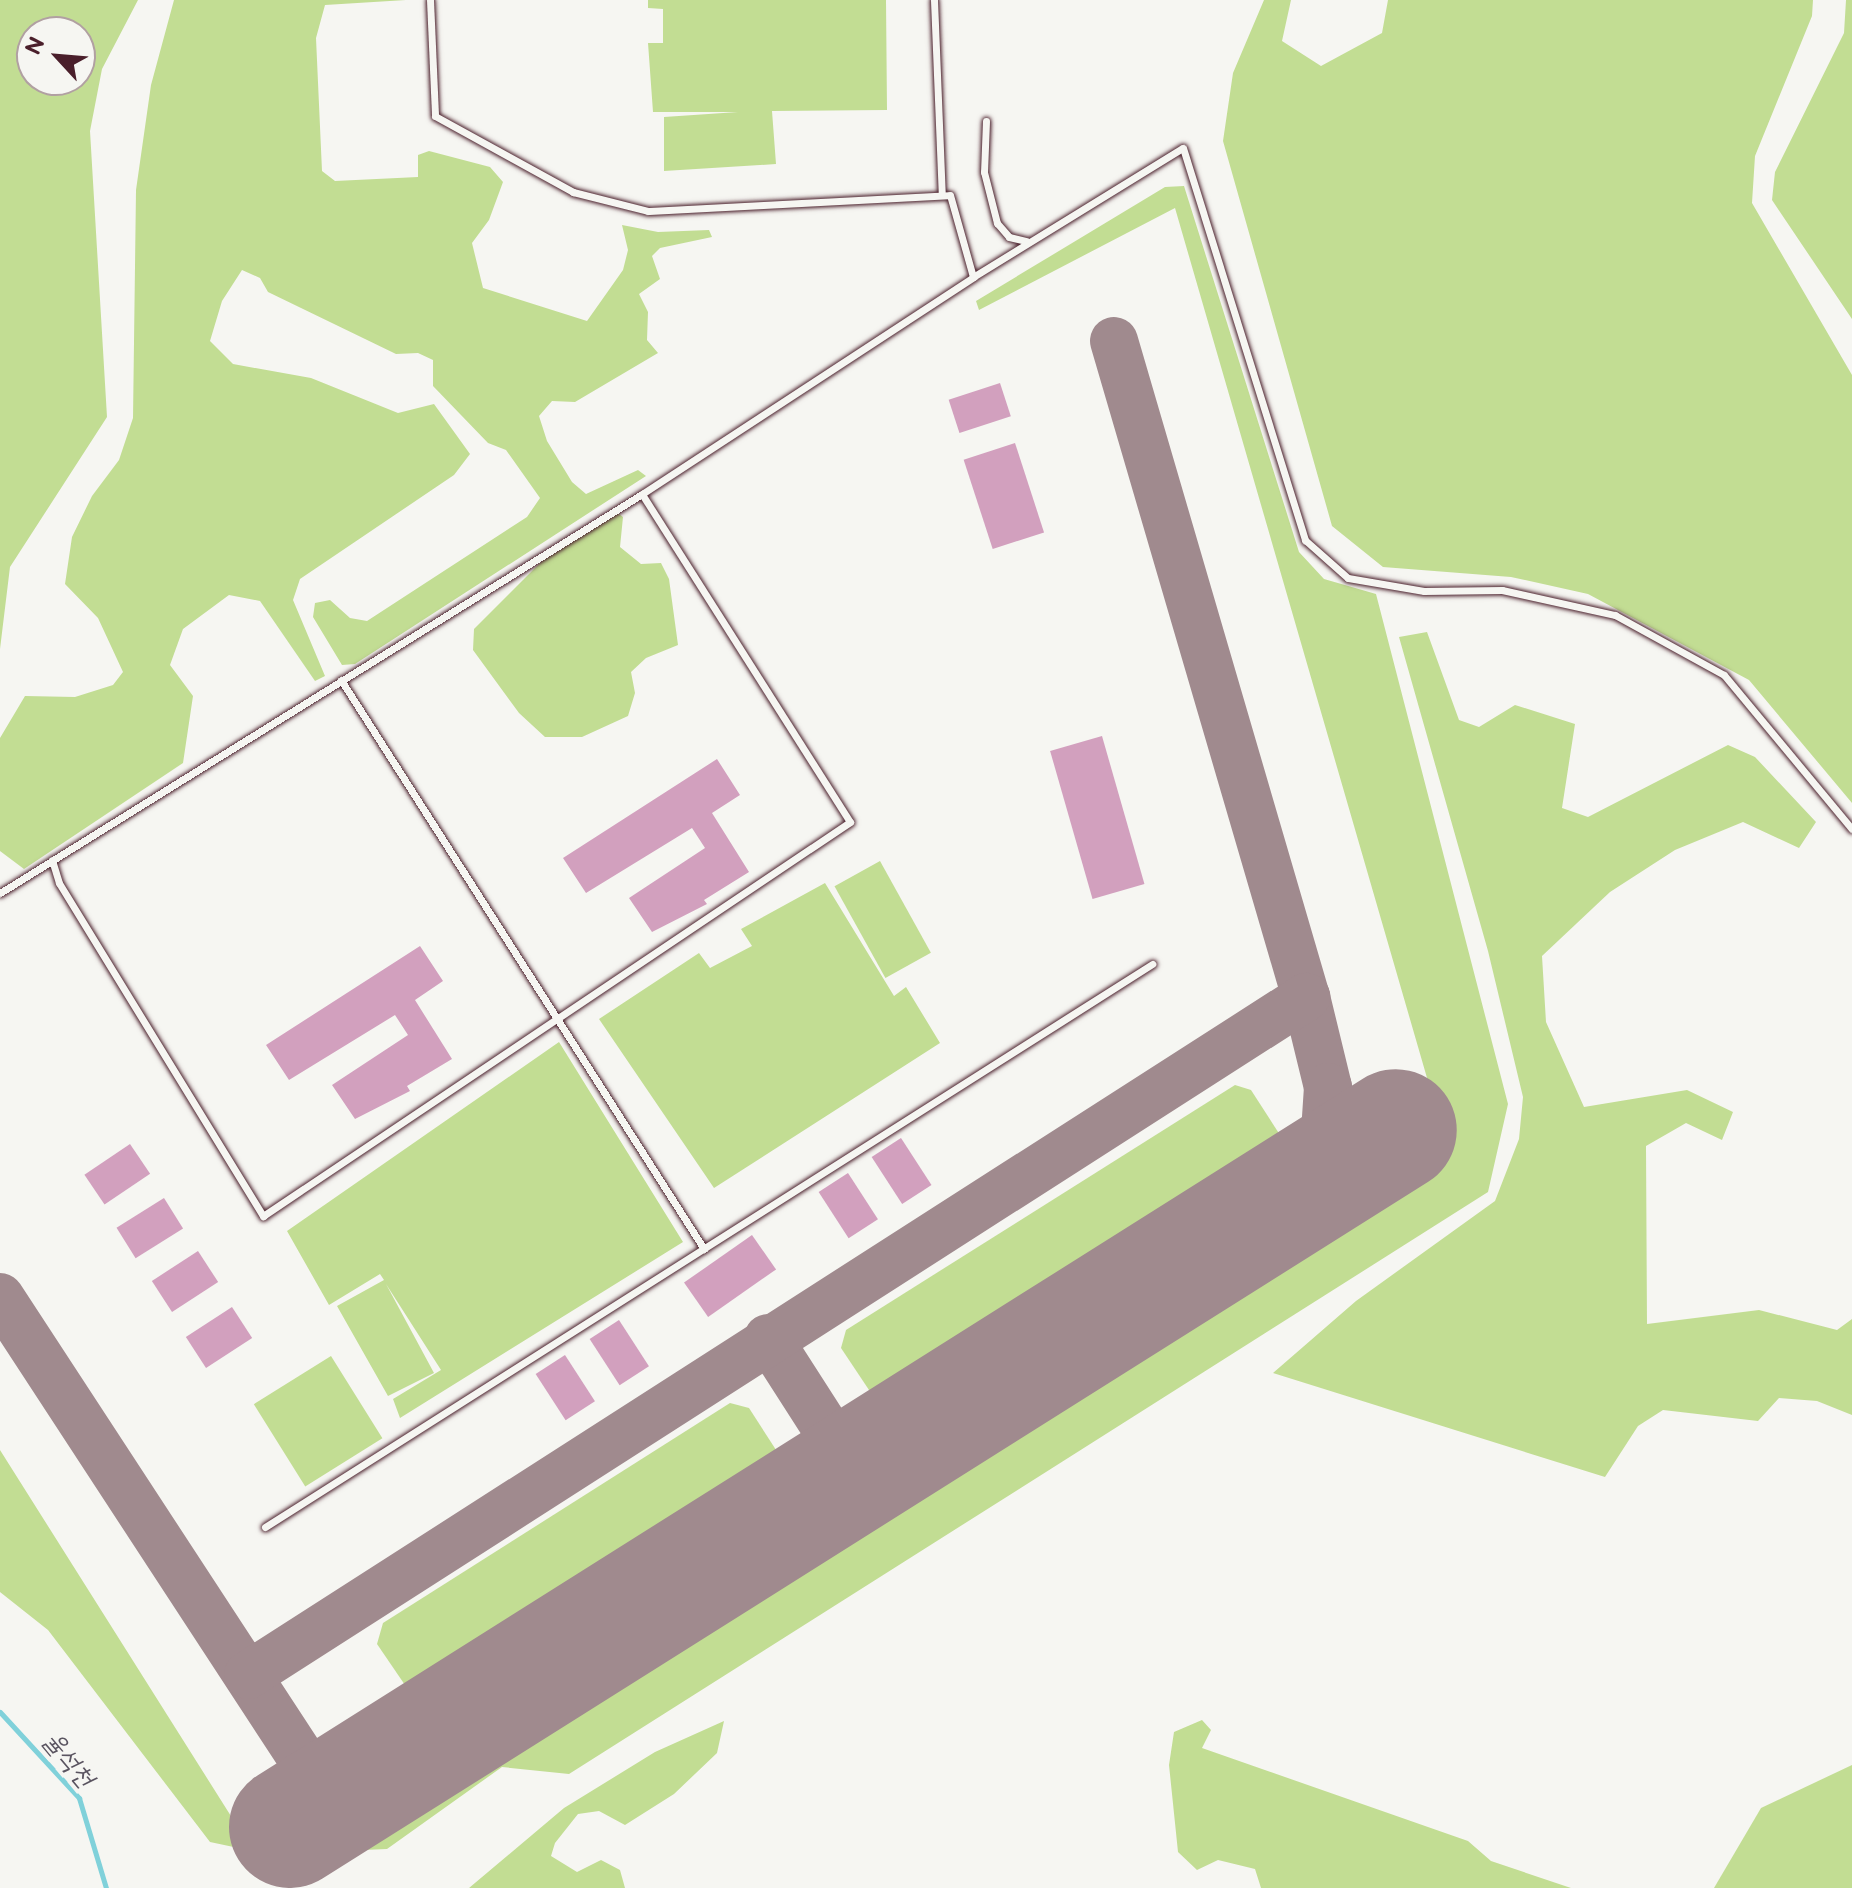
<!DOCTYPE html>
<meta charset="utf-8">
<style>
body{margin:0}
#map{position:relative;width:1852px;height:1888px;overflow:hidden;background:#f6f6f2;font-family:"Balsamiq Sans","Poor Story",sans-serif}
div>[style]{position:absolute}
.green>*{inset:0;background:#c2dd93;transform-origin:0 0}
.stream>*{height:5px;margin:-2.5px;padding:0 2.5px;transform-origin:2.5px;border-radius:2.5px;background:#80d1da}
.taxiway>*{height:48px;margin:-24px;padding:0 24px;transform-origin:24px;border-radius:24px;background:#a08a8e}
.runway>*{height:122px;margin:-61px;padding:0 61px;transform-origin:61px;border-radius:61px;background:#a08a8e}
.building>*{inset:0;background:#d2a0be;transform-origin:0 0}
.roads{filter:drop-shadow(0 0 2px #4a1f2b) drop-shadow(0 0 2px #4a1f2b)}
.lane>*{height:7px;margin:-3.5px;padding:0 3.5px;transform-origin:3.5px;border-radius:3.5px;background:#f6f6f2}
span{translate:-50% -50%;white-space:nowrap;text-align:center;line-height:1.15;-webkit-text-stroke:8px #f6f6f2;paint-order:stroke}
.water-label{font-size:26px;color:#5a5460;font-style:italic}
.north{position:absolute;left:16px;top:16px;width:80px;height:80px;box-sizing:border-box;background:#f6f6f2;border:2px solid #b1a0a2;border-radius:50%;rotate:296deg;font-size:22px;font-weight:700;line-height:32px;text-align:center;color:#4a1f2b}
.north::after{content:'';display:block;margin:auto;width:28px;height:36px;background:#4a1f2b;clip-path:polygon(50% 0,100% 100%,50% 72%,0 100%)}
</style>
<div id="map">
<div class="green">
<i style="clip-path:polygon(evenodd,0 0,138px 0,102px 69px,90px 131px,107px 417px,10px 567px,0 649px,0 0,32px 32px,80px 32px,80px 80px,32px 80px,32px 32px)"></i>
<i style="clip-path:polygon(174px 0,406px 0,325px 5px,316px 38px,322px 171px,335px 181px,418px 177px,418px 155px,429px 151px,490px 167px,503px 182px,489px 220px,472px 243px,483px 288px,587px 321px,623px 270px,628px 250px,622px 225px,658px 232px,709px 230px,712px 237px,660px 248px,652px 256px,660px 279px,639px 294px,648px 312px,647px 340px,658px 353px,575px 402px,552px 401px,539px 416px,547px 441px,572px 482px,586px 494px,638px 470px,646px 476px,355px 664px,342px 665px,313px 617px,315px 603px,330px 600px,350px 618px,367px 621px,527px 517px,540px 498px,506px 450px,488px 443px,433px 386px,433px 360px,418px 353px,396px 354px,268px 292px,260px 278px,242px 270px,222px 301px,210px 341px,233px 364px,311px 378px,398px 413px,434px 404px,470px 454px,454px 475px,300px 579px,293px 600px,325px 676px,315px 681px,260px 601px,229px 595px,183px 629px,170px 665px,193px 696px,183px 763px,24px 869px,0 851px,0 738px,25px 696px,75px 697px,113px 685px,123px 672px,98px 618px,65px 584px,72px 537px,92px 496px,119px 460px,133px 418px,136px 190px,151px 85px)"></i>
<i style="clip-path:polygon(648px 0,886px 0,887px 110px,772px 111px,776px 164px,664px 171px,664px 117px,738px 112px,653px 112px,648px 43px,663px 43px,663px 9px,648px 8px)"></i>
<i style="clip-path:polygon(1264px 0,1291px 0,1282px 41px,1321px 66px,1382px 33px,1388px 0,1813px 0,1812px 16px,1755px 156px,1752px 203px,1852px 375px,1852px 803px,1749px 680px,1588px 594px,1511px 577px,1383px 567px,1332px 526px,1223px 141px,1233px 73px)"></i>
<i style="clip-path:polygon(1846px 0,1852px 0,1852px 319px,1772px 200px,1775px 172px,1844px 33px)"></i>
<i style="clip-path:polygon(1184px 186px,1299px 552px,1324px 579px,1376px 594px,1508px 1104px,1488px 1192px,569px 1774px,502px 1767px,387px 1849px,266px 1854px,210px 1842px,48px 1630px,0 1592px,0 1450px,253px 1851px,336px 1845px,1445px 1140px,1175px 208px,979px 310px,976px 301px,1165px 187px)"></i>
<i style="clip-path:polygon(615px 511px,623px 517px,620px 547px,641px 564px,661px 563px,669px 579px,678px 645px,646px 658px,631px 672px,635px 693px,628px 716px,582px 737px,545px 737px,519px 713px,473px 650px,474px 629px,544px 559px)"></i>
<i style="clip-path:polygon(1427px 632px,1459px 720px,1479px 727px,1515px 705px,1575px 724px,1562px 808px,1588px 817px,1728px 745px,1755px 757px,1816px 822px,1799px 848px,1743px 822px,1675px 850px,1610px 892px,1542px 956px,1546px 1022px,1584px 1107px,1687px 1090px,1733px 1112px,1722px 1140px,1686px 1123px,1646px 1146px,1647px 1324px,1759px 1310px,1837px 1330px,1852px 1319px,1852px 1415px,1817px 1401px,1779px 1398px,1758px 1421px,1663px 1410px,1638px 1426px,1605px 1477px,1273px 1373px,1356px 1301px,1495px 1201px,1519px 1139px,1523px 1097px,1488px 951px,1399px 637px)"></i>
<i style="left:880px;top:861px;width:105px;height:52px;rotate:61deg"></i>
<i style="clip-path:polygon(825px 883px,894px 996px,906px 987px,940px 1043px,714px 1188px,599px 1019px,699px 953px,710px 968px,752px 946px,741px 929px)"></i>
<i style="clip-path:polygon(559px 1042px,683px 1242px,400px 1418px,393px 1399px,441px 1370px,386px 1284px,434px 1373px,388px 1396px,337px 1306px,384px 1280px,380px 1274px,329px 1305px,287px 1231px)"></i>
<i style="clip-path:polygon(1235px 1085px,1251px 1090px,1280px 1135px,1271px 1155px,886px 1398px,871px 1393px,841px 1348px,846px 1330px)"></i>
<i style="left:331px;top:1356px;width:97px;height:91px;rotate:58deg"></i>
<i style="clip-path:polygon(730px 1403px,749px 1408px,778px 1453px,773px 1471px,425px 1691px,407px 1688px,377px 1644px,383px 1623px)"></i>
<i style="clip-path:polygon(1202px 1720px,1211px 1730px,1202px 1748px,1468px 1841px,1491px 1861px,1571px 1888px,1261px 1888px,1255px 1869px,1218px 1860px,1197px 1870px,1178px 1852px,1169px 1765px,1174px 1732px)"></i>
<i style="clip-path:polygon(724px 1721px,717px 1753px,674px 1794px,625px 1825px,599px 1811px,578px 1814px,555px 1843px,551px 1856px,577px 1872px,601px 1860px,620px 1870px,625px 1888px,469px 1888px,564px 1808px,655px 1752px)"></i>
<i style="clip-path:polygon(1852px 1765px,1852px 1888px,1714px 1888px,1761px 1808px)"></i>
</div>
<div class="stream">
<i style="left:0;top:1712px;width:117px;rotate:47.4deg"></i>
<i style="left:79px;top:1798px;width:94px;rotate:73.3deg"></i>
</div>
<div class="taxiway">
<i style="left:1114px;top:341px;width:684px;rotate:73.69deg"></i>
<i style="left:1306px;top:997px;width:93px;rotate:76.3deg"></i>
<i style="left:1328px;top:1087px;width:91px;rotate:93.8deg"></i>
<i style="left:0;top:1297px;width:601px;rotate:56.81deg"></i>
<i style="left:768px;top:1338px;width:156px;rotate:57.3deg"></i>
<i style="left:248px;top:1675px;width:1257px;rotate:-32.65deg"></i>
</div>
<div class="runway">
<i style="left:290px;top:1827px;width:1307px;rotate:-32.22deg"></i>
</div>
<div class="building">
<i style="left:1000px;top:383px;width:35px;height:54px;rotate:72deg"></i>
<i style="left:1015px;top:443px;width:94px;height:54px;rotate:72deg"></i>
<i style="left:1102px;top:736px;width:154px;height:54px;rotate:74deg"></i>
<i style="clip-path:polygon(717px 759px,740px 795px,712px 813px,749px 872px,704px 900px,707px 904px,652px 932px,629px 898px,705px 848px,692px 828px,586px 893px,563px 858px)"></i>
<i style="clip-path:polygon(420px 946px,443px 981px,415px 1000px,452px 1059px,407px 1086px,410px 1091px,355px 1119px,332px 1085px,408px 1035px,395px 1015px,289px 1080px,266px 1045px)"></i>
<i style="left:901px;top:1138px;width:56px;height:35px;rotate:57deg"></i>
<i style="left:130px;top:1144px;width:36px;height:55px;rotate:56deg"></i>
<i style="left:848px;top:1173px;width:55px;height:35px;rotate:57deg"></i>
<i style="left:164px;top:1198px;width:36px;height:56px;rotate:58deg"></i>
<i style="left:752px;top:1235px;width:42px;height:83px;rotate:55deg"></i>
<i style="left:198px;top:1251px;width:37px;height:55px;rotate:57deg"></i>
<i style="left:232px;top:1307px;width:37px;height:55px;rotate:57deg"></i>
<i style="left:619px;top:1320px;width:55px;height:35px;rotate:57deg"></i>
<i style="left:565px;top:1355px;width:55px;height:35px;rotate:57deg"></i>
</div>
<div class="roads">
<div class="lane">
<i style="left:430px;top:0;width:116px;rotate:87.5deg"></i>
<i style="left:435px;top:116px;width:158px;rotate:28.8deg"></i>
<i style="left:573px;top:192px;width:77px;rotate:14.2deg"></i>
<i style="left:648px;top:211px;width:302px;rotate:-3deg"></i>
<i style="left:950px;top:195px;width:85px;rotate:74.3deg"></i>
<i style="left:973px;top:277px;width:246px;rotate:-31.6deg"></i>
<i style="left:1183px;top:148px;width:411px;rotate:72.7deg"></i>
<i style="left:1305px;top:540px;width:57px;rotate:41.5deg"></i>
<i style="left:1348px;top:578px;width:77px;rotate:9.7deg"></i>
<i style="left:1424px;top:591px;width:78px;rotate:-0.7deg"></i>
<i style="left:1502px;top:590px;width:116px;rotate:12.5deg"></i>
<i style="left:1615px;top:615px;width:124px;rotate:28.8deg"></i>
<i style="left:1724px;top:675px;width:200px;rotate:50.3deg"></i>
<i style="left:934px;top:0;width:195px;rotate:87.7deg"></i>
<i style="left:986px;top:121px;width:51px;rotate:92.2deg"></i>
<i style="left:984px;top:172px;width:53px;rotate:75.7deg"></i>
<i style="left:997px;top:223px;width:18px;rotate:49deg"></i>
<i style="left:1009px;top:237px;width:18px;rotate:13deg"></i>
<i style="left:341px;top:680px;width:675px;rotate:57.46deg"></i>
<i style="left:52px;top:860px;width:24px;rotate:73deg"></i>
<i style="left:59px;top:883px;width:391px;rotate:58.5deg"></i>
<i style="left:263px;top:1216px;width:707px;rotate:-33.87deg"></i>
<i style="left:850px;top:822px;width:388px;rotate:-122.4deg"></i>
<i style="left:0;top:893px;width:756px;rotate:-31.86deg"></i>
<i style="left:642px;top:494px;width:396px;rotate:-33.2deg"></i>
<i style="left:265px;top:1527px;width:1051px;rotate:-32.4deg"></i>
</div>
</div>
<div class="water-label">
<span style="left:68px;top:1760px;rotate:50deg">율석천</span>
</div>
<div class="north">N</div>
</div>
